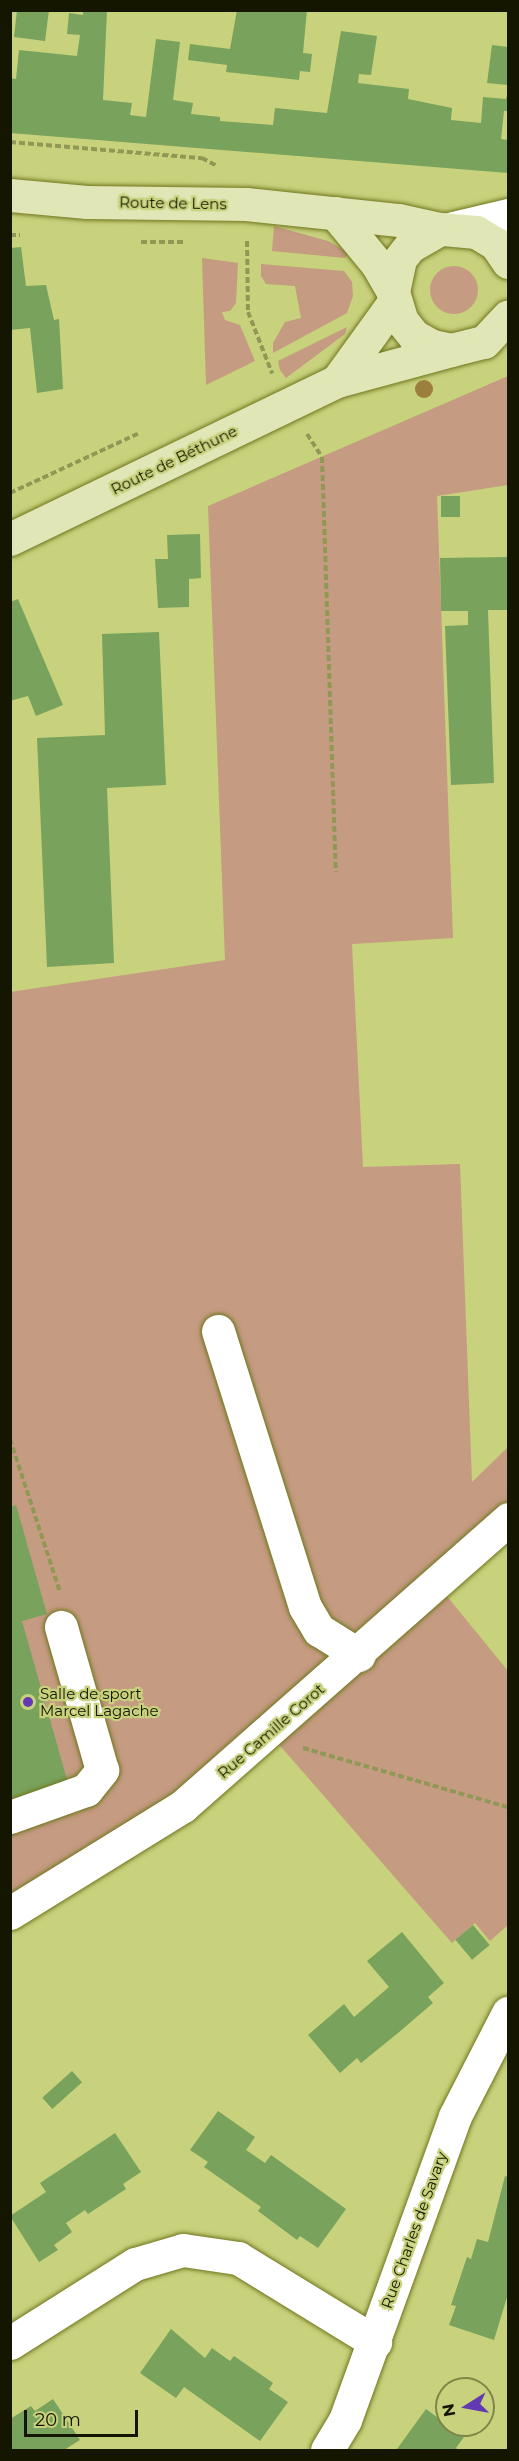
<!DOCTYPE html>
<meta charset="utf-8">
<style>
body{margin:0}
#map{position:relative;width:519px;height:2461px;overflow:hidden;background:#c8d17c;font-family:Montserrat,sans-serif}
div>[style]{position:absolute}
.green>*{inset:0;background:#c59b81}
.round{border-radius:50%}
.building>*{inset:0;background:#79a35c;transform-origin:0 0}
.path>*{height:4px;margin-top:-2px;transform-origin:0;background:repeating-linear-gradient(90deg,#919856 0 6px,transparent 0 9px)}
.roads{filter:drop-shadow(0 0 2px #70761e) drop-shadow(0 0 2px #70761e)}
.minor>*{height:33px;margin:-16.5px;padding:0 16.5px;transform-origin:16.5px;border-radius:16.5px;background:#fff}
.major>*{height:33px;margin:-16.5px;padding:0 16.5px;transform-origin:16.5px;border-radius:16.5px;background:#e0e6b5}
.trees>*{width:18px;height:18px;margin:-9px;border-radius:50%;background:#9c7f3c}
.dots>*{width:16px;height:16px;translate:-50% -50%;box-sizing:border-box;border:3px solid #c8d17c;border-radius:50%}
span{translate:-50% -50%;white-space:nowrap;text-align:center;line-height:1.15;-webkit-text-stroke:4.5px #c8d17c;paint-order:stroke}
.street-label{font-size:15px;color:#141600}
.poi-label{font-size:15px;color:#141600}
.left{translate:0 -50%;text-align:left}
.frame{position:absolute;inset:0;border:12px solid #141600;pointer-events:none}
.north{position:absolute;left:435px;top:2377px;width:60px;height:60px;box-sizing:border-box;background:#c8d17c;border:2px solid #80864a;border-radius:50%;rotate:259deg;font-size:16px;font-weight:700;line-height:24px;text-align:center;color:#141600}
.north::after{content:'';display:block;margin:auto;width:21px;height:27px;background:#6239b1;clip-path:polygon(50% 0,100% 100%,50% 72%,0 100%)}
.scale{position:absolute;left:24px;top:2410px;width:114px;height:27px;box-sizing:border-box;border:3px solid #141600;border-top:0;padding-left:8px;font-size:18px;line-height:21px;white-space:nowrap;color:#141600;-webkit-text-stroke:4px #c8d17c;paint-order:stroke}
</style>
<div id="map">
<div class="green">
<i style="clip-path:polygon(274px 226px,328px 241px,349px 253px,345px 258px,272px 251px)"></i>
<i style="clip-path:polygon(202px 258px,238px 263px,236px 303px,230px 311px,222px 312px,225px 320px,240px 325px,255px 361px,206px 385px)"></i>
<i style="clip-path:polygon(261px 264px,344px 271px,352px 282px,353px 296px,347px 313px,273px 353px,273px 343px,285px 322px,301px 318px,295px 286px,266px 284px,261px 276px)"></i>
<i class="round" style="left:430px;top:266px;width:48px;height:48px"></i>
<i style="clip-path:polygon(347px 327px,345px 334px,286px 378px,280px 370px,278px 361px)"></i>
<i style="clip-path:polygon(508px 376px,508px 485px,437px 496px,453px 938px,352px 944px,363px 1167px,460px 1164px,472px 1482px,508px 1447px,508px 1519px,437px 1584px,508px 1671px,508px 1925px,490px 1941px,475px 1923px,452px 1943px,269px 1733px,11px 1913px,10px 992px,225px 960px,208px 506px)"></i>
</div>
<div class="building">
<i style="clip-path:polygon(17px 10px,49px 10px,45px 41px,14px 37px)"></i>
<i style="clip-path:polygon(83px 10px,107px 10px,103px 100px,132px 103px,130px 115px,146px 117px,156px 39px,180px 42px,173px 100px,193px 103px,191px 114px,220px 117px,220px 121px,273px 125px,275px 108px,327px 113px,341px 31px,377px 36px,371px 75px,359px 74px,358px 83px,409px 89px,408px 99px,452px 108px,451px 120px,481px 123px,483px 97px,506px 99px,508px 91px,508px 111px,504px 111px,501px 139px,508px 140px,508px 173px,10px 133px,10px 78px,16px 79px,19px 50px,77px 56px,80px 35px,67px 34px,69px 13px,83px 15px)"></i>
<i style="clip-path:polygon(237px 10px,307px 10px,303px 53px,312px 54px,310px 72px,300px 71px,299px 80px,226px 72px,227px 65px,188px 60px,190px 44px,230px 49px)"></i>
<i style="clip-path:polygon(492px 45px,508px 47px,508px 85px,487px 83px)"></i>
<i style="clip-path:polygon(21px 247px,26px 286px,46px 285px,54px 320px,59px 319px,63px 389px,37px 393px,30px 328px,10px 330px,10px 248px)"></i>
<i style="left:460px;top:496px;width:21px;height:19px;rotate:90deg"></i>
<i style="clip-path:polygon(200px 534px,201px 578px,189px 579px,189px 607px,158px 608px,155px 559px,168px 559px,167px 535px)"></i>
<i style="clip-path:polygon(508px 557px,508px 610px,488px 610px,494px 783px,451px 785px,445px 626px,468px 625px,468px 611px,441px 611px,440px 558px)"></i>
<i style="clip-path:polygon(18px 599px,63px 705px,36px 716px,28px 696px,10px 701px,10px 602px)"></i>
<i style="clip-path:polygon(159px 632px,166px 785px,107px 788px,114px 963px,47px 967px,37px 738px,105px 735px,102px 634px)"></i>
<i style="clip-path:polygon(16px 1505px,47px 1614px,22px 1621px,68px 1783px,10px 1799px,10px 1507px)"></i>
<i style="left:473px;top:1925px;width:26px;height:23px;rotate:50deg"></i>
<i style="clip-path:polygon(402px 1932px,444px 1983px,428px 1997px,433px 2003px,398px 2033px,361px 2063px,357px 2058px,340px 2073px,308px 2035px,344px 2004px,354px 2017px,389px 1987px,367px 1961px)"></i>
<i style="left:72px;top:2071px;width:15px;height:40px;rotate:48deg"></i>
<i style="clip-path:polygon(218px 2111px,255px 2137px,246px 2150px,265px 2163px,271px 2155px,346px 2209px,318px 2248px,300px 2236px,297px 2240px,258px 2211px,261px 2207px,204px 2167px,208px 2162px,190px 2150px)"></i>
<i style="clip-path:polygon(115px 2133px,141px 2172px,123px 2184px,126px 2189px,88px 2214px,85px 2210px,66px 2223px,72px 2232px,54px 2245px,58px 2250px,39px 2262px,10px 2216px,46px 2192px,40px 2183px)"></i>
<i style="clip-path:polygon(505px 2176px,508px 2177px,508px 2294px,494px 2340px,449px 2325px,456px 2306px,451px 2305px,467px 2257px,471px 2259px,477px 2239px,488px 2242px)"></i>
<i style="clip-path:polygon(171px 2329px,205px 2358px,212px 2348px,230px 2361px,234px 2356px,273px 2383px,269px 2389px,288px 2402px,260px 2441px,184px 2387px,176px 2398px,140px 2373px)"></i>
<i style="clip-path:polygon(53px 2399px,80px 2440px,64px 2450px,10px 2450px,10px 2419px,31px 2406px,35px 2411px)"></i>
<i style="clip-path:polygon(426px 2409px,464px 2437px,456px 2448px,459px 2450px,397px 2449px)"></i>
</div>
<div class="path">
<i style="left:10px;top:142px;width:193px;rotate:4.8deg"></i>
<i style="left:202px;top:158px;width:17px;rotate:28deg"></i>
<i style="left:10px;top:235px;width:10px"></i>
<i style="left:247px;top:241px;width:71px;rotate:89.2deg"></i>
<i style="left:248px;top:312px;width:66px;rotate:68.5deg"></i>
<i style="left:141px;top:242px;width:44px"></i>
<i style="left:307px;top:434px;width:27px;rotate:57deg"></i>
<i style="left:322px;top:457px;width:415px;rotate:88.1deg"></i>
<i style="left:10px;top:493px;width:142px;rotate:-24.9deg"></i>
<i style="left:10px;top:1439px;width:161px;rotate:71.9deg"></i>
<i style="left:303px;top:1748px;width:213px;rotate:16.1deg"></i>
</div>
<div class="roads">
<div class="minor">
<i style="left:453px;top:228px;width:57px;rotate:-13.3deg"></i>
<i style="left:218px;top:1331px;width:289px;rotate:72.5deg"></i>
<i style="left:305px;top:1607px;width:27px;rotate:59deg"></i>
<i style="left:319px;top:1630px;width:47px;rotate:32deg"></i>
<i style="left:10px;top:1817px;width:81px;rotate:-19.6deg"></i>
<i style="left:86px;top:1790px;width:26px;rotate:-51deg"></i>
<i style="left:102px;top:1770px;width:149px;rotate:-106deg"></i>
<i style="left:10px;top:1913px;width:203px;rotate:-31.7deg"></i>
<i style="left:183px;top:1806px;width:434px;rotate:-41.4deg"></i>
<i style="left:10px;top:2343px;width:148px;rotate:-32.3deg"></i>
<i style="left:135px;top:2264px;width:50px;rotate:-16.3deg"></i>
<i style="left:183px;top:2250px;width:56px;rotate:8.3deg"></i>
<i style="left:238px;top:2258px;width:161px;rotate:31.5deg"></i>
<i style="left:327px;top:2450px;width:35px;rotate:-59deg"></i>
<i style="left:345px;top:2420px;width:323px;rotate:-70.1deg"></i>
<i style="left:455px;top:2116px;width:116px;rotate:-62.8deg"></i>
</div>
<div class="major">
<i style="left:10px;top:195px;width:77px;rotate:5.2deg"></i>
<i style="left:87px;top:202px;width:159px;rotate:0.7deg"></i>
<i style="left:246px;top:204px;width:154px;rotate:6deg"></i>
<i style="left:399px;top:220px;width:42px;rotate:12.4deg"></i>
<i style="left:335px;top:213px;width:66px;rotate:50.5deg"></i>
<i style="left:377px;top:264px;width:32px;rotate:60deg"></i>
<i style="left:508px;top:262px;width:22px;rotate:-124deg"></i>
<i style="left:496px;top:244px;width:23px;rotate:-149deg"></i>
<i style="left:476px;top:232px;width:36px;rotate:-175deg"></i>
<i style="left:440px;top:229px;width:34px;rotate:150deg"></i>
<i style="left:410px;top:246px;width:16px;rotate:128deg"></i>
<i style="left:400px;top:259px;width:34px;rotate:102deg"></i>
<i style="left:393px;top:292px;width:30px;rotate:73deg"></i>
<i style="left:402px;top:321px;width:19px;rotate:51deg"></i>
<i style="left:414px;top:336px;width:21px;rotate:29deg"></i>
<i style="left:432px;top:346px;width:19px;rotate:12deg"></i>
<i style="left:451px;top:350px;width:34px;rotate:-14deg"></i>
<i style="left:484px;top:342px;width:35px;rotate:-47deg"></i>
<i style="left:337px;top:381px;width:97px;rotate:-54.2deg"></i>
<i style="left:10px;top:539px;width:363px;rotate:-25.8deg"></i>
<i style="left:337px;top:381px;width:118px;rotate:-15.2deg"></i>
</div>
</div>
<div class="trees">
<i style="left:424px;top:389px"></i>
</div>
<div class="dots">
<i style="left:28px;top:1702px;background:#6239b1"></i>
</div>
<div class="street-label">
<span style="left:173px;top:203px;rotate:1deg">Route de Lens</span>
<span style="left:174px;top:460px;rotate:-26deg">Route de Béthune</span>
<span style="left:271px;top:1731px;rotate:-41deg">Rue Camille Corot</span>
<span style="left:414px;top:2230px;rotate:-70deg">Rue Charles de Savary</span>
</div>
<div class="poi-label">
<span class="left" style="left:40px;top:1702px">Salle de sport<br>Marcel Lagache</span>
</div>
<div class="frame"></div>
<div class="north">N</div>
<div class="scale">20 m</div>
</div>
